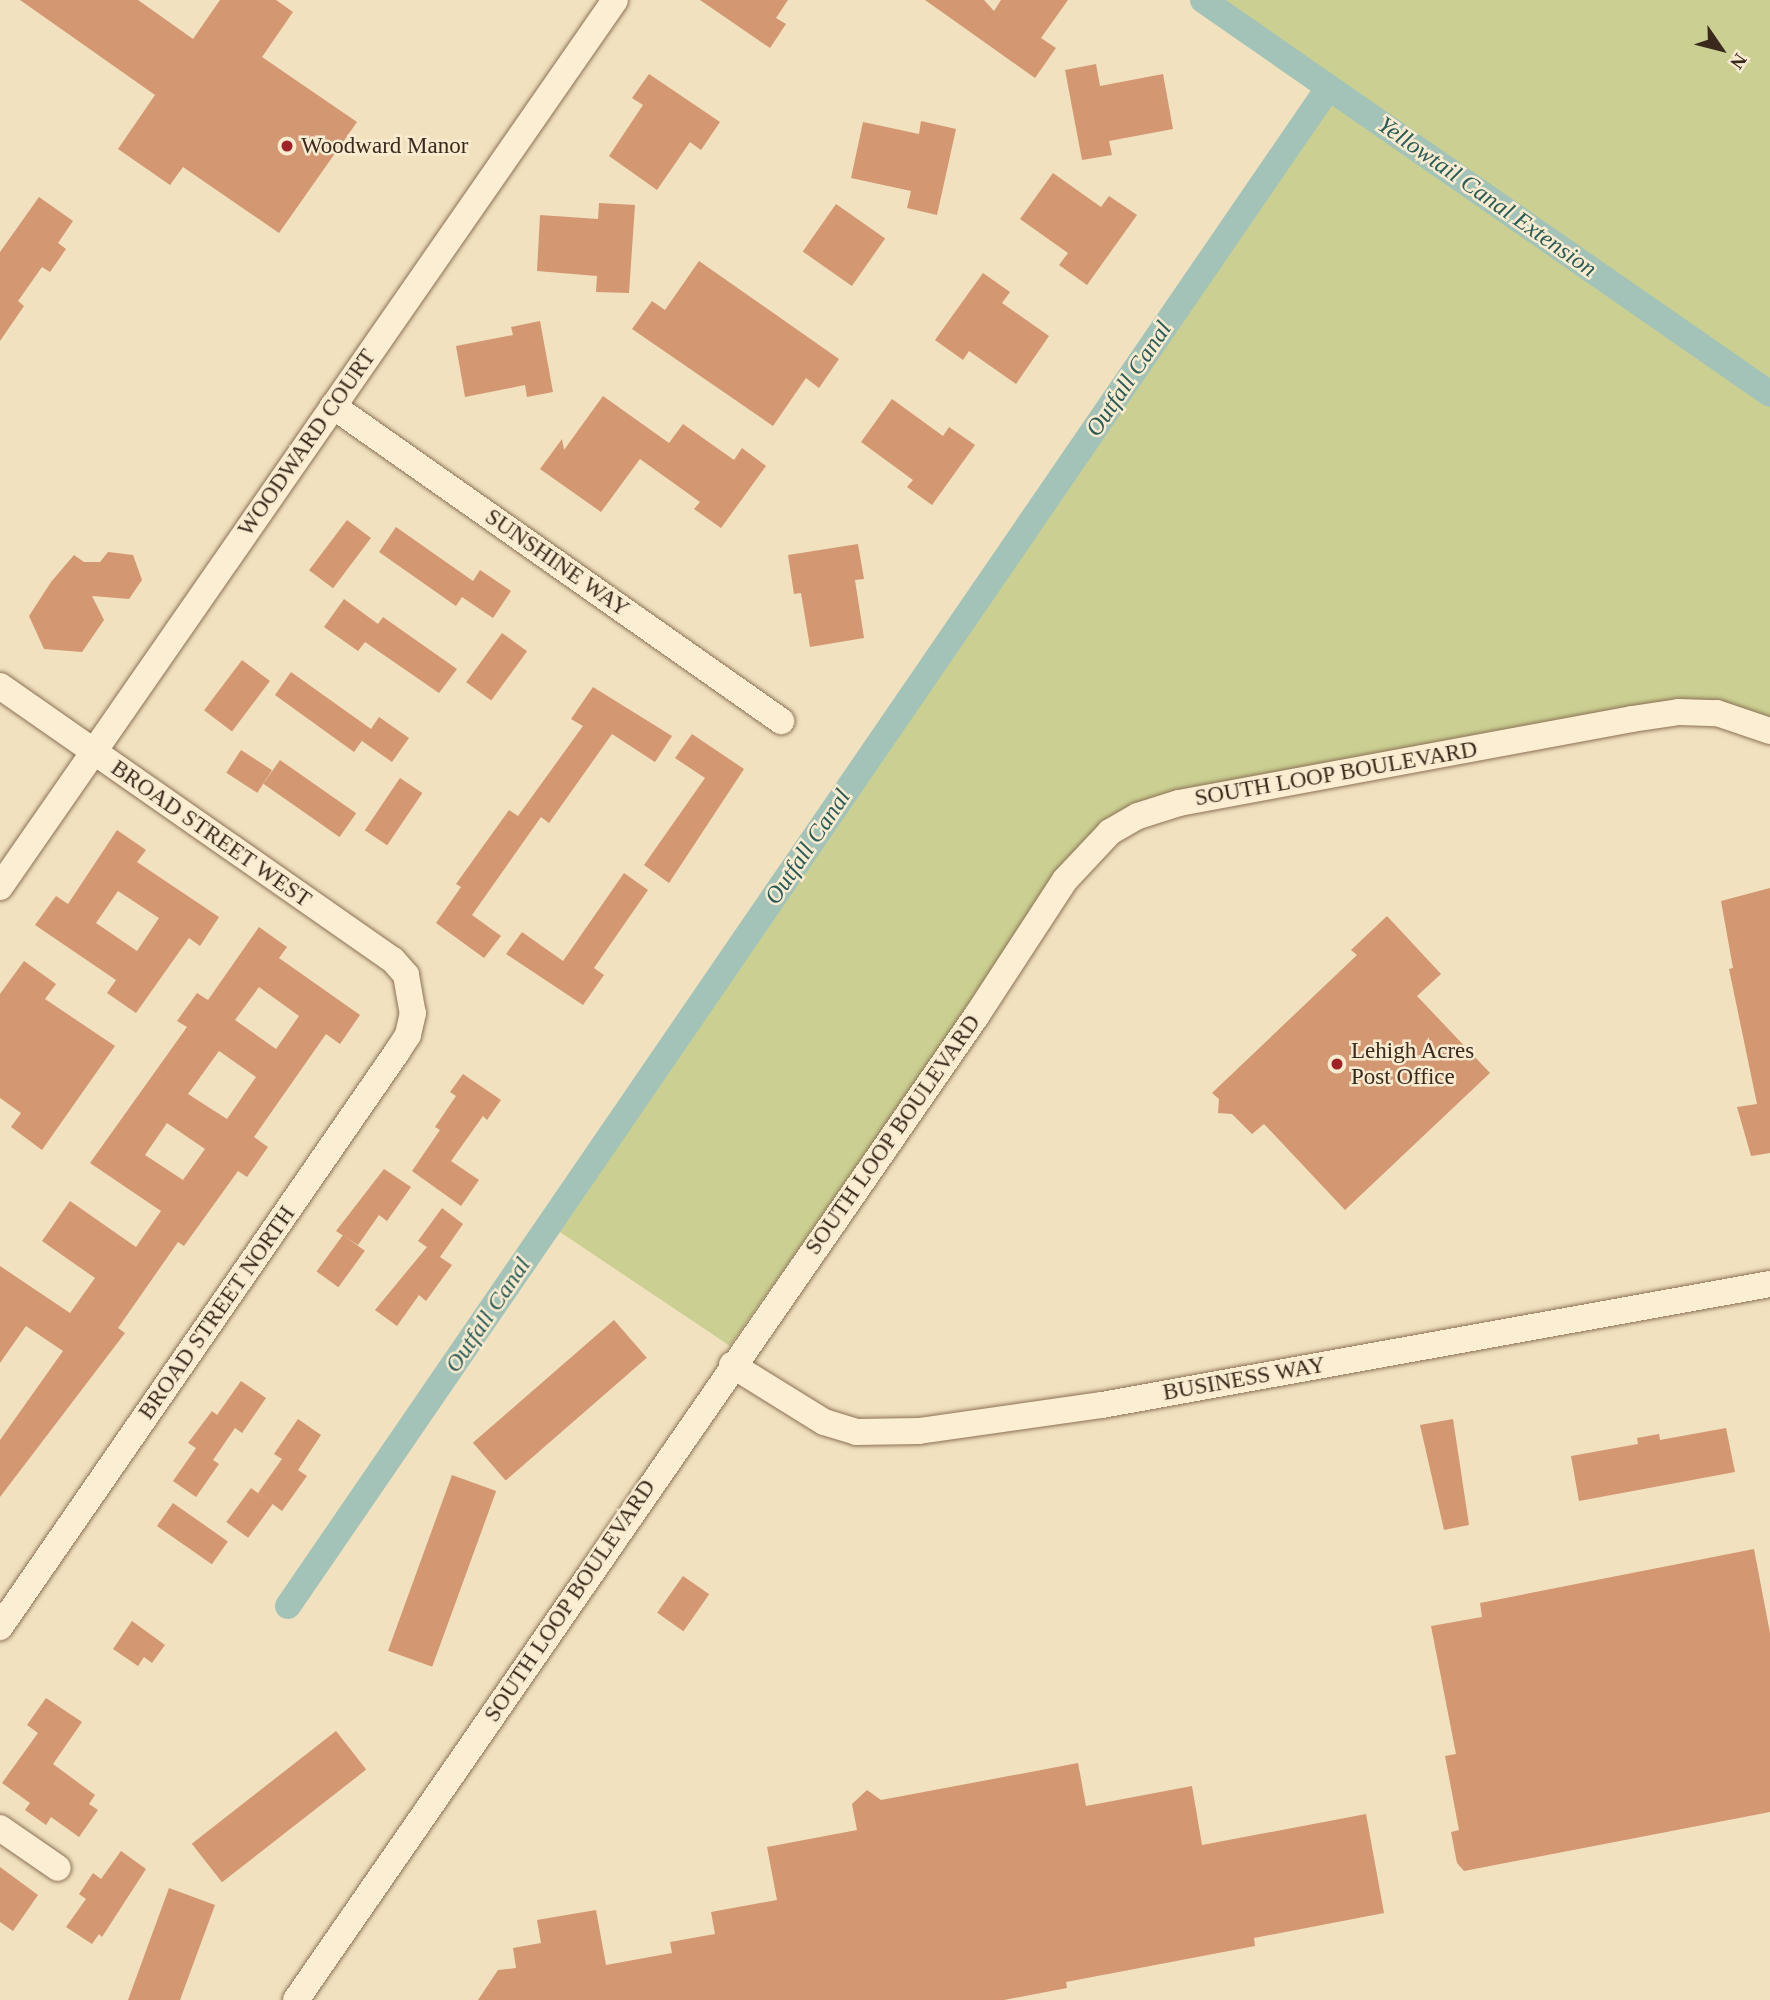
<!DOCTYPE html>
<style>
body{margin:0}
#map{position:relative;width:1770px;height:2000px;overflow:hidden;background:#f1e1bf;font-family:Georgia,serif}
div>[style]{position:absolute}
.green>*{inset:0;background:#cbd092}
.canal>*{height:26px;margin:-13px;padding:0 13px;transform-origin:13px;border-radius:13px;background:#a3c3b8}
.building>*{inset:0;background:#d39772;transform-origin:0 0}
.roads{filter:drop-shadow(0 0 2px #8c7156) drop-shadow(0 0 2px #8c7156)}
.minor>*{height:26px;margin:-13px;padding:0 13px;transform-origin:13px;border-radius:13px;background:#fbeed3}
.dots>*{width:19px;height:19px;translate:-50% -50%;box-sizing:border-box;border:4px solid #f8ebd0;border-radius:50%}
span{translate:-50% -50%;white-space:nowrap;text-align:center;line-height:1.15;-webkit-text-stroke:5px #f8ebd0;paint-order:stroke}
.poi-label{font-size:23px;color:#3a291c}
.left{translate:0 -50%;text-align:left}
.street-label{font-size:23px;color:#3a291c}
.water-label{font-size:24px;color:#2a5b56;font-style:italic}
.north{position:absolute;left:1686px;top:14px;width:70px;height:70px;-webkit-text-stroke:5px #f8ebd0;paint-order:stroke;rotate:125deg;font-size:19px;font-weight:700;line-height:28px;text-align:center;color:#3a291c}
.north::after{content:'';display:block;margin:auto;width:24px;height:32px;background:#3a291c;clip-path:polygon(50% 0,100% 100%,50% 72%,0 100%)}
</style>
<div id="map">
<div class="green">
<i style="clip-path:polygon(1194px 0,1770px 0,1770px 718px,1716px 702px,1133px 805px,967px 1008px,730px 1346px,554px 1228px,1334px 99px)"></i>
</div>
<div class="canal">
<i style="left:1203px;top:0;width:690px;rotate:34.79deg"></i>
<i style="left:288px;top:1606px;width:1841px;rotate:-55.58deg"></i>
</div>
<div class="building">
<i style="clip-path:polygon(20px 0,138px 0,193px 39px,220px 0,276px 0,293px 12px,262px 57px,357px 122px,279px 233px,183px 167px,170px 185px,118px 149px,155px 95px)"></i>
<i style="clip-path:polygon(700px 0,788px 0,776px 18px,786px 24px,770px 48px)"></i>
<i style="clip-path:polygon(925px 0,984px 0,994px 11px,1001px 0,1068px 0,1041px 38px,1056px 48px,1035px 78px)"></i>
<i style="clip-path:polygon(1096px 64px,1100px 86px,1163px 74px,1173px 129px,1109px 141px,1112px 155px,1082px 160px,1065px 70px)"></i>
<i style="clip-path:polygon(649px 74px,720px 122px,701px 150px,690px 142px,657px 190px,609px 156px,643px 105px,632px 98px)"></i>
<i style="clip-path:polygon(921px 121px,956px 129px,937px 215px,907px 208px,911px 191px,851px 178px,863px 122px,919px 134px)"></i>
<i style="clip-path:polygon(1053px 173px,1101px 207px,1109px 196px,1137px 215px,1087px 285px,1059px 265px,1068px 253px,1020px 219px)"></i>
<i style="clip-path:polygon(39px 197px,73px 221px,58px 243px,66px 249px,50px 272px,42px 267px,18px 301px,24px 306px,0 341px,0 252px)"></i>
<i style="clip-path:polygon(599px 203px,635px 205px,629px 293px,596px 292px,597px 276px,537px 271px,540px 215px,598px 219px)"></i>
<i style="left:836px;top:204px;width:60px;height:58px;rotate:35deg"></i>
<i style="clip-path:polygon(699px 261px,839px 359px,819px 388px,806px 378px,773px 426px,632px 329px,652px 301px,665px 310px)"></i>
<i style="clip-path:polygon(983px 273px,1010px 292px,1002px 303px,1049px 336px,1016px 384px,969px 351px,963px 360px,935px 340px)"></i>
<i style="clip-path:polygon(540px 321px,553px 392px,527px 397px,525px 385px,465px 397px,456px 346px,513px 335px,511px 327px)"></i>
<i style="clip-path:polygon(603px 396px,669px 443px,683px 424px,734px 460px,742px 448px,766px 466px,721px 528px,694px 509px,700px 502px,640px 459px,601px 512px,540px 469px,562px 439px,564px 450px)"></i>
<i style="clip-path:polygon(892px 399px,943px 436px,949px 427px,975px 445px,932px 505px,907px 487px,913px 480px,861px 442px)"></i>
<i style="left:347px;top:520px;width:30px;height:63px;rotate:37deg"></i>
<i style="clip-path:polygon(396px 527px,473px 581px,480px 570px,511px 591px,493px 618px,462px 597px,456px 606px,379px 552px)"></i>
<i style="clip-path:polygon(858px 544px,864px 579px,855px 580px,864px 638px,810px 647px,801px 593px,794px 594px,788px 555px)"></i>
<i style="clip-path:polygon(108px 552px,133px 555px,142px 580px,129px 599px,92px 596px,104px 620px,82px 652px,44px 649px,29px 616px,51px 582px,74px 555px,84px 562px,100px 562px)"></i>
<i style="clip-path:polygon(344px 599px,378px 624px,383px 617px,457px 669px,439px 693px,365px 642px,358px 651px,324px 627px)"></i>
<i style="left:502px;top:633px;width:31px;height:61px;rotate:36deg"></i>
<i style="left:242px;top:660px;width:35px;height:63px;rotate:37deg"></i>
<i style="clip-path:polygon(291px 672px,371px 729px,379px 717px,409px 738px,392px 762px,362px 741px,366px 735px,354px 752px,275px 695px)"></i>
<i style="clip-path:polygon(593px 687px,672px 736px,655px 762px,612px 734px,549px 823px,541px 817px,472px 915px,501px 936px,484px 958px,436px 923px,461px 887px,456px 884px,509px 810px,518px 816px,583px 726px,571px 719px)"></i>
<i style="clip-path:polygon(692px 734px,744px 769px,669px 883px,644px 865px,705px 778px,675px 758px)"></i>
<i style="left:241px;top:750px;width:37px;height:27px;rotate:33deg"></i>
<i style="left:280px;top:760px;width:93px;height:29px;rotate:35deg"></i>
<i style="left:400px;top:778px;width:27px;height:63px;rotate:34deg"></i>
<i style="clip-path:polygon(evenodd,117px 830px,146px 850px,137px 862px,219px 917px,200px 946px,189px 938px,136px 1013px,107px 993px,116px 980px,35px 925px,56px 896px,68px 904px,117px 830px,118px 891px,159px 918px,137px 951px,96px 923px,118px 891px)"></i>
<i style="clip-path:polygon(624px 873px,648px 890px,594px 968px,604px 975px,583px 1005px,506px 954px,522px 932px,563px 961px)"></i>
<i style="clip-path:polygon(1770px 888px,1770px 1153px,1751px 1156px,1737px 1107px,1757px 1104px,1729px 969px,1733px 968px,1721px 901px)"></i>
<i style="clip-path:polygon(1387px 916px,1441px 974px,1417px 996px,1490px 1073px,1345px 1210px,1264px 1124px,1252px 1134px,1232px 1114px,1218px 1113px,1219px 1099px,1212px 1093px,1357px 955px,1351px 950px)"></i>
<i style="clip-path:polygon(evenodd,259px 927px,287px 947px,279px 958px,360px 1015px,340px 1044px,326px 1034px,254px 1137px,268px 1147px,247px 1177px,238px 1171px,184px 1246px,178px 1242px,118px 1328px,125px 1333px,0 1497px,0 1440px,63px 1351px,26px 1326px,0 1363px,0 1266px,70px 1313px,95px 1278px,42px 1241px,70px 1201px,136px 1247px,161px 1211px,90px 1163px,187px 1027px,177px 1021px,197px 993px,208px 1000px,259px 927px,259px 987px,299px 1016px,276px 1049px,235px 1020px,259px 987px,259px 927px,219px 1051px,256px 1077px,227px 1119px,188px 1094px,219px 1051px,259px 927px,167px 1123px,205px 1149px,183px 1180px,145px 1155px,167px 1123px)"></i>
<i style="clip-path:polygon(24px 961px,56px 984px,45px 999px,115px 1046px,42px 1150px,11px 1127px,21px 1113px,0 1098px,0 994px)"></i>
<i style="clip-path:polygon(463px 1074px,501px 1100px,487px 1120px,483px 1116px,451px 1161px,479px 1180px,461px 1206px,412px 1171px,440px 1130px,435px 1127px,456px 1096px,450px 1092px)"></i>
<i style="clip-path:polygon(384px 1169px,411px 1187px,387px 1221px,379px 1215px,358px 1245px,336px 1231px)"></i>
<i style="clip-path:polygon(442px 1208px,463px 1224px,440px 1257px,452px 1265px,426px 1301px,419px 1295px,397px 1326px,375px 1310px,427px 1247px,418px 1241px)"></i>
<i style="left:343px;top:1235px;width:27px;height:45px;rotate:36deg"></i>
<i style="left:614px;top:1320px;width:50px;height:187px;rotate:49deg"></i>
<i style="clip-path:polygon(241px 1381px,266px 1398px,242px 1433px,235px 1428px,213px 1460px,219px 1464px,196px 1497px,173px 1481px,196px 1448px,188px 1443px,212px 1411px,217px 1415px)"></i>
<i style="clip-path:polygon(298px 1419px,321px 1435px,298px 1470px,307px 1476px,282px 1511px,258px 1493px,282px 1459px,274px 1454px)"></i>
<i style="clip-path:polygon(1453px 1419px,1469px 1525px,1444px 1530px,1420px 1425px)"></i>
<i style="clip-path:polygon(1726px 1428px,1735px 1472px,1579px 1501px,1571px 1456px,1638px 1444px,1637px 1438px,1659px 1434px,1660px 1440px)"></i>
<i style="left:452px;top:1475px;width:47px;height:187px;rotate:20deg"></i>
<i style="left:251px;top:1488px;width:27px;height:42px;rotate:36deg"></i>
<i style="left:173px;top:1503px;width:67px;height:28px;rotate:35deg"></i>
<i style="clip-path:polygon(1754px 1549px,1770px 1633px,1770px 1812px,1464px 1871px,1457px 1863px,1451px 1832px,1459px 1830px,1445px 1756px,1456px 1754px,1431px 1626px,1482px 1617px,1480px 1603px)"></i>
<i style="left:683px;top:1576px;width:32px;height:45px;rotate:35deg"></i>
<i style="clip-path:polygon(132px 1621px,165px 1645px,152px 1663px,144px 1657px,138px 1666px,113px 1649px)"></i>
<i style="clip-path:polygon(46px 1698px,82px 1722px,53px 1764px,95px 1795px,89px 1804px,98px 1810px,79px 1837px,51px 1817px,46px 1825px,25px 1810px,30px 1803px,2px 1783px,38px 1733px,27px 1725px)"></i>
<i style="left:336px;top:1731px;width:49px;height:183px;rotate:52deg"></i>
<i style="clip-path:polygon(1078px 1763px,1086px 1806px,1192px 1786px,1202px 1845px,1366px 1814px,1384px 1913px,1254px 1938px,1255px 1946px,1066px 1982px,1067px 1988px,1004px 2000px,478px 2000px,498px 1970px,516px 1968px,513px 1948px,541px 1943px,537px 1920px,596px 1910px,606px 1965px,672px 1953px,670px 1942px,715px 1934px,711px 1912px,777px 1900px,767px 1847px,857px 1830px,852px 1804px,867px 1790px,881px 1800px)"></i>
<i style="clip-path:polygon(121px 1851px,146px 1869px,102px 1937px,99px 1934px,92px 1944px,66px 1927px,86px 1899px,79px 1894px,93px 1873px,101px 1879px)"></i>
<i style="clip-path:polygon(0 1867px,38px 1895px,13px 1931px,0 1922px)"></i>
<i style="clip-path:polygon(169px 1888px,215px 1905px,180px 2000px,128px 2000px)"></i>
</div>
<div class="roads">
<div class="minor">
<i style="left:333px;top:406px;width:548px;rotate:35.11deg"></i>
<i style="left:0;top:686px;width:479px;rotate:34.9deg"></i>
<i style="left:393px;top:960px;width:20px;rotate:49deg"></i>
<i style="left:406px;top:975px;width:39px;rotate:80deg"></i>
<i style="left:413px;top:1013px;width:23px;rotate:103deg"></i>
<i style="left:408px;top:1035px;width:20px;rotate:123deg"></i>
<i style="left:397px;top:1052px;width:699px;rotate:124.62deg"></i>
<i style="left:0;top:887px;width:1079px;rotate:-55.26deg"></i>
<i style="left:732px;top:1365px;width:108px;rotate:31.8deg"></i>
<i style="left:824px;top:1422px;width:34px;rotate:17deg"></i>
<i style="left:856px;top:1432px;width:63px;rotate:-0.9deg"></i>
<i style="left:919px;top:1431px;width:185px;rotate:-8.1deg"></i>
<i style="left:1102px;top:1405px;width:679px;rotate:-10.27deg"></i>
<i style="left:0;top:1828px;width:70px;rotate:34.6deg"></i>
<i style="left:296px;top:2000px;width:1197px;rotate:-55.34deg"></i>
<i style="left:977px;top:1015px;width:161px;rotate:-56.9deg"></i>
<i style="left:1065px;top:880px;width:66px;rotate:-46.8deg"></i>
<i style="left:1110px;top:832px;width:32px;rotate:-30deg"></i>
<i style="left:1138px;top:816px;width:43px;rotate:-17.6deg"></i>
<i style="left:1179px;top:803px;width:461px;rotate:-10.5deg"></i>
<i style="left:1632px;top:719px;width:48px;rotate:-8.5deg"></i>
<i style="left:1679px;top:712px;width:38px;rotate:2deg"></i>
<i style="left:1717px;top:713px;width:56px;rotate:18.8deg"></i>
</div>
</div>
<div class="dots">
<i style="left:287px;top:146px;background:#a02126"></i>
<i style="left:1337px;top:1064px;background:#a02126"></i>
</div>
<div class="poi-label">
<span class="left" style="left:301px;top:146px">Woodward Manor</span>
<span class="left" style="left:1351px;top:1064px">Lehigh Acres<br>Post Office</span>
</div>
<div class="street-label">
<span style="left:307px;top:443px;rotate:-55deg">WOODWARD COURT</span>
<span style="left:557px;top:563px;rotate:35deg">SUNSHINE WAY</span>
<span style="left:1336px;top:774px;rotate:-10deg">SOUTH LOOP BOULEVARD</span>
<span style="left:211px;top:834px;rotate:35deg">BROAD STREET WEST</span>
<span style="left:893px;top:1135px;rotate:-55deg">SOUTH LOOP BOULEVARD</span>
<span style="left:217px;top:1313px;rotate:-55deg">BROAD STREET NORTH</span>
<span style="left:1244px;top:1379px;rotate:-10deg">BUSINESS WAY</span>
<span style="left:570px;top:1601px;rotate:-56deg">SOUTH LOOP BOULEVARD</span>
</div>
<div class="water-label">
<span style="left:1487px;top:197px;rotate:35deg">Yellowtail Canal Extension</span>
<span style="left:1129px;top:379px;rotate:-56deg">Outfall Canal</span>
<span style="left:808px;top:847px;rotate:-56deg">Outfall Canal</span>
<span style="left:488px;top:1315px;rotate:-56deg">Outfall Canal</span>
</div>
<div class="north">N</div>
</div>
